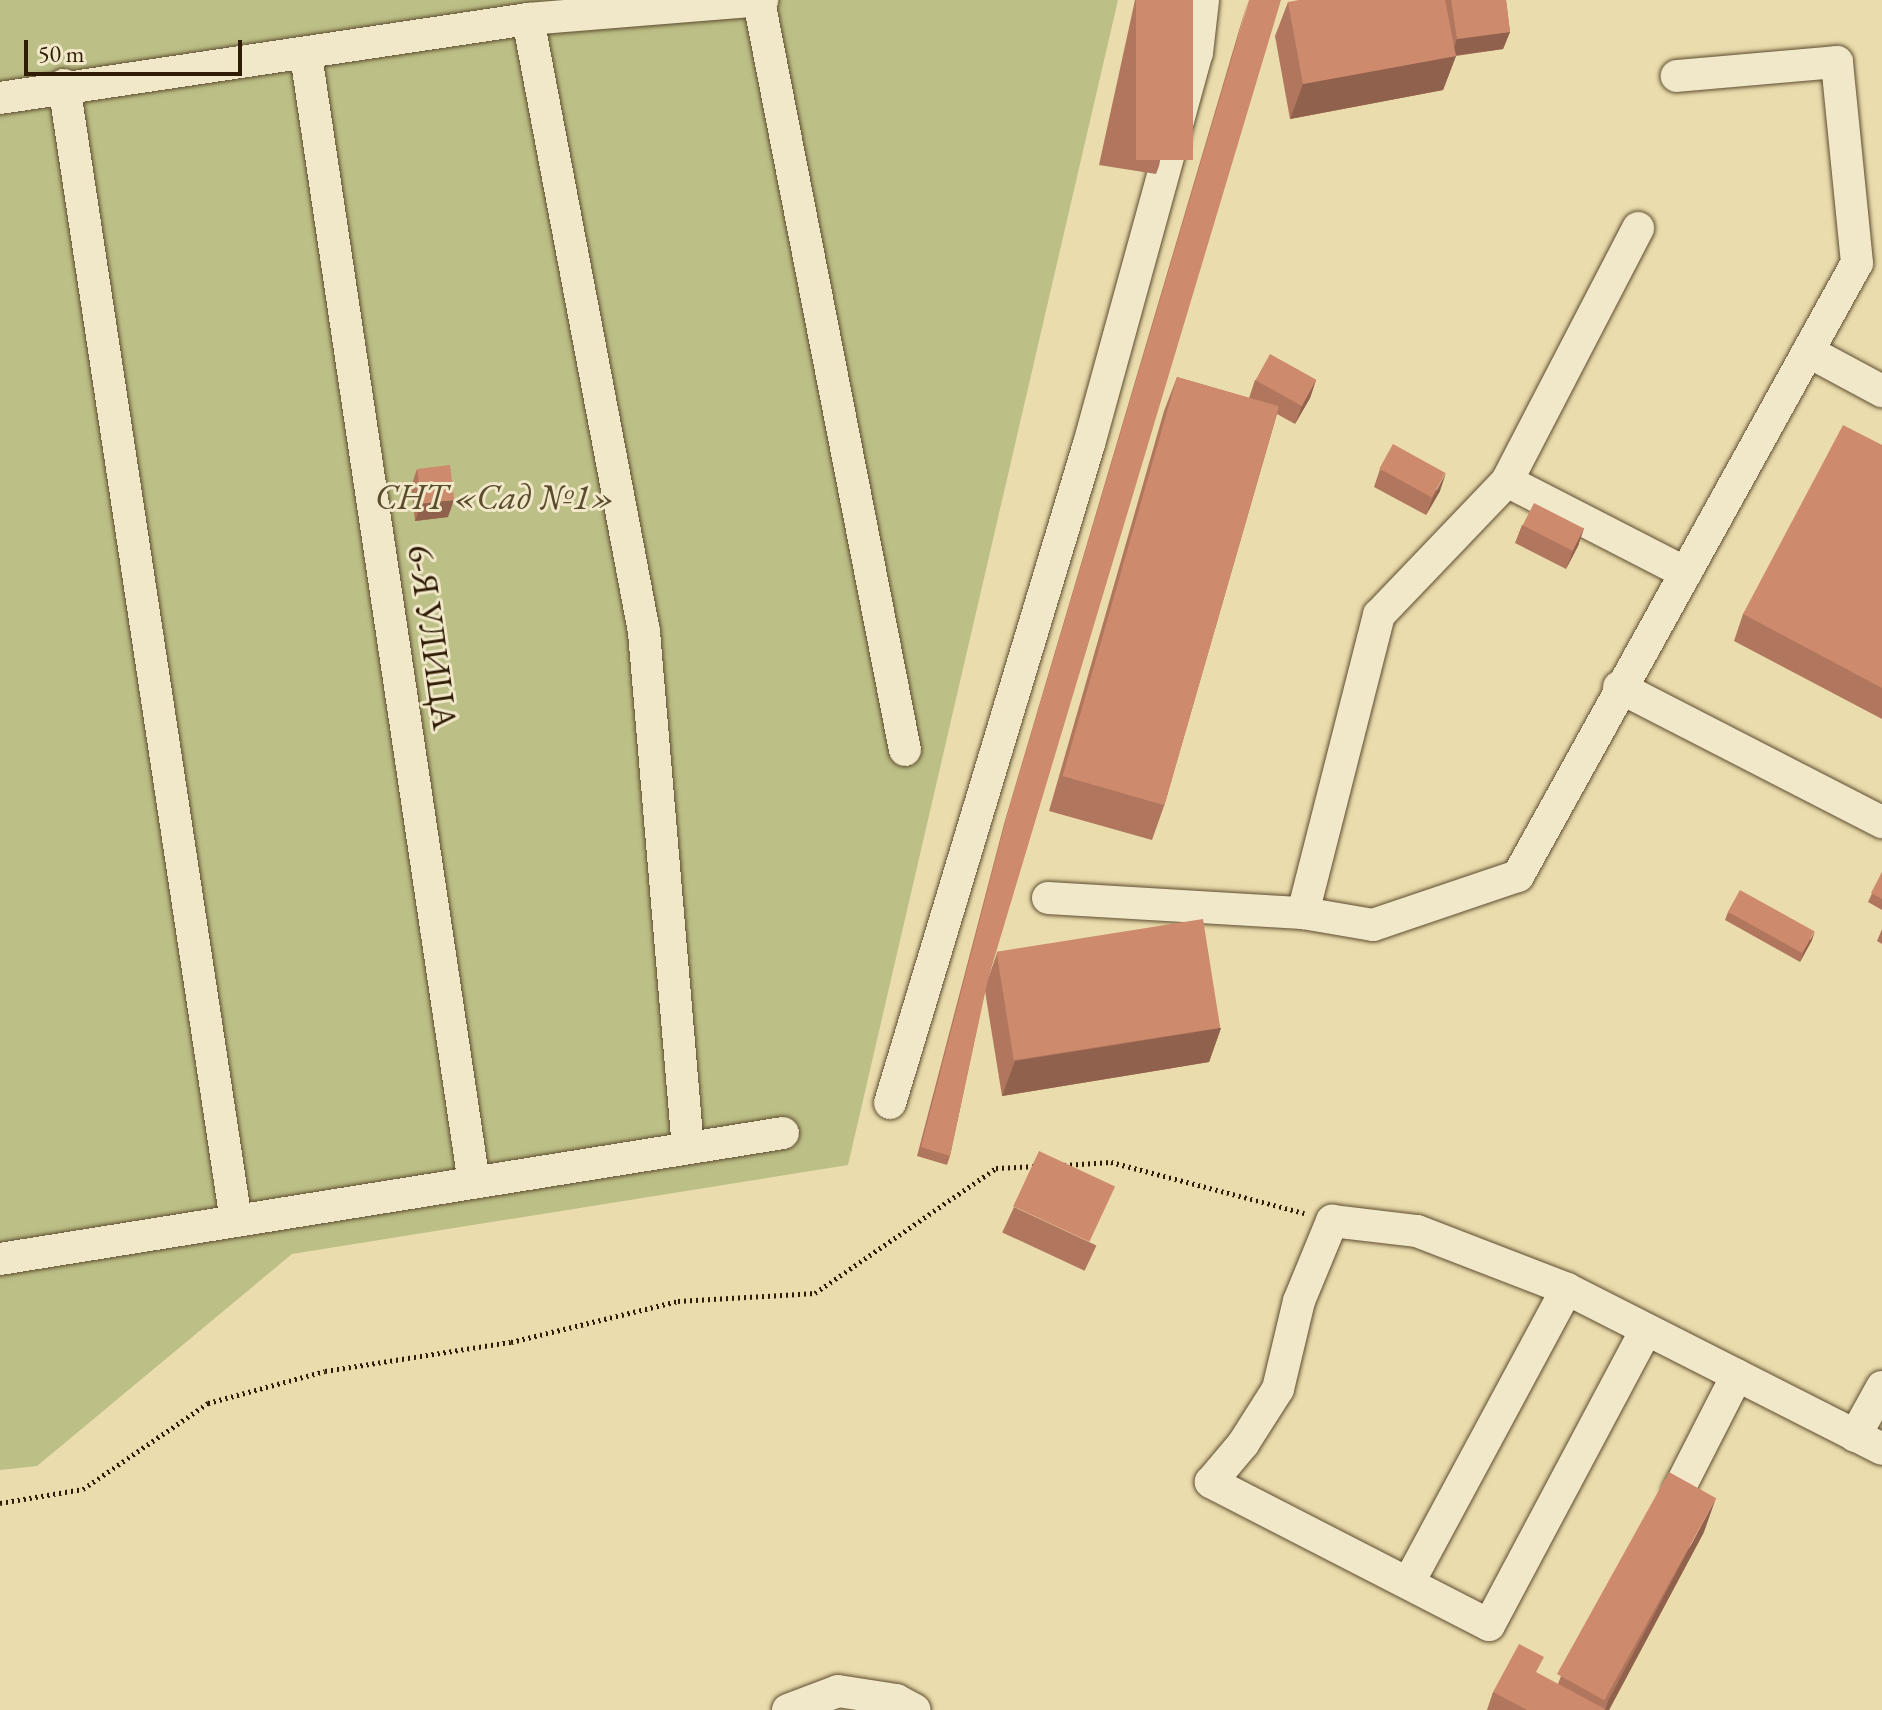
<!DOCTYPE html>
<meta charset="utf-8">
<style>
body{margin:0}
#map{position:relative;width:1882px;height:1710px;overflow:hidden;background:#eadcad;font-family:"EB Garamond",serif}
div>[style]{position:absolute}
.green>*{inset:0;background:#bcbf86}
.path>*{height:5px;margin-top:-2.5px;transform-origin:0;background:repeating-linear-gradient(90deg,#301c05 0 2px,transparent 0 6px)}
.roads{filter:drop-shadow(0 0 2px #5e4c2f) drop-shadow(0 0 2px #5e4c2f)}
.minor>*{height:32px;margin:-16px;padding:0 16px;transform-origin:16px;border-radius:16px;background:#f1e8ca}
.wall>*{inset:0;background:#b1775e;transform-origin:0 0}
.shaded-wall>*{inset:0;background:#90614c}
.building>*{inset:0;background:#ce8a6d;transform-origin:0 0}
span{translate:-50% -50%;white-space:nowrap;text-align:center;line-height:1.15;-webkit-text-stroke:6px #f1e8ca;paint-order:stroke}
.park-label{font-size:36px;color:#5a4d2c;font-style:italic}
.street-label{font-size:36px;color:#301c05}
.scale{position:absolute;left:24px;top:40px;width:218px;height:36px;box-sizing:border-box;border:4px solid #301c05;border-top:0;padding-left:10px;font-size:24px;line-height:28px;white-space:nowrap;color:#301c05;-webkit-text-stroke:6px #f1e8ca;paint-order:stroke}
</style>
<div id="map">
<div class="green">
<i style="clip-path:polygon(0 0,1118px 0,848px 1165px,292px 1254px,37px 1466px,0 1470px)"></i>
</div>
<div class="path">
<i style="left:1064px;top:1165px;width:47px;rotate:-3.7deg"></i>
<i style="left:1111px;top:1162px;width:200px;rotate:14.8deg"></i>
<i style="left:0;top:1503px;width:84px;rotate:-9.6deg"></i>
<i style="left:83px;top:1489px;width:152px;rotate:-34.5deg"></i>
<i style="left:208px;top:1403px;width:121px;rotate:-15.3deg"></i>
<i style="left:325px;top:1371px;width:188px;rotate:-8.9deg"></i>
<i style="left:511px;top:1342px;width:172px;rotate:-13.8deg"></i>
<i style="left:678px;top:1301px;width:137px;rotate:-3.3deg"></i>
<i style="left:815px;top:1293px;width:220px;rotate:-34.6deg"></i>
<i style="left:996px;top:1168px;width:42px;rotate:-2.7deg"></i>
</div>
<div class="roads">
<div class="minor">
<i style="left:759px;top:1px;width:763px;rotate:78.97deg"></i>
<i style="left:528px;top:19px;width:624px;rotate:79.28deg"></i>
<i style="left:644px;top:632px;width:518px;rotate:85.13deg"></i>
<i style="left:306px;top:55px;width:1140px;rotate:81.53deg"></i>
<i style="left:64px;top:85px;width:1149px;rotate:81.39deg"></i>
<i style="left:0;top:98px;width:534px;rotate:-8.51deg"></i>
<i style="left:528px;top:19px;width:235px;rotate:-4.6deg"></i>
<i style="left:1811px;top:353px;width:81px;rotate:28.2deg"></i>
<i style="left:1507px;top:481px;width:201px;rotate:27.2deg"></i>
<i style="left:1619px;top:687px;width:296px;rotate:27.2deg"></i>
<i style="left:1048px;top:898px;width:255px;rotate:3.4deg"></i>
<i style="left:1303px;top:913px;width:71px;rotate:9.7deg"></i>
<i style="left:1373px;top:925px;width:153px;rotate:-18.7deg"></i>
<i style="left:1518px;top:876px;width:700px;rotate:-61.06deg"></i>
<i style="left:1857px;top:263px;width:202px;rotate:-95.7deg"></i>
<i style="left:1837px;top:62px;width:161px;rotate:175deg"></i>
<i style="left:1303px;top:913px;width:308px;rotate:-75.7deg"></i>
<i style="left:1379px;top:615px;width:185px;rotate:-46.3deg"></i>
<i style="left:1507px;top:481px;width:285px;rotate:-62.6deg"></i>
<i style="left:890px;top:1103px;width:688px;rotate:-73.2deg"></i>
<i style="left:1089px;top:444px;width:406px;rotate:-74.6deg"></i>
<i style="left:1197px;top:53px;width:53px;rotate:-83.5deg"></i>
<i style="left:0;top:1259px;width:793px;rotate:-9.14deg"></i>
<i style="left:1646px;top:1330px;width:334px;rotate:118deg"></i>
<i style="left:1489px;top:1625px;width:313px;rotate:-152.8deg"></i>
<i style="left:1211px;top:1482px;width:50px;rotate:-49.9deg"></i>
<i style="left:1243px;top:1444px;width:65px;rotate:-57.5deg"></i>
<i style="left:1278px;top:1389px;width:90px;rotate:-76.6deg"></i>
<i style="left:1299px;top:1301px;width:87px;rotate:-67.6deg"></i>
<i style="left:1332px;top:1221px;width:86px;rotate:6.7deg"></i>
<i style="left:1417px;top:1231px;width:161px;rotate:21.1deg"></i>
<i style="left:1567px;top:1289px;width:353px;rotate:26.9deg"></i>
<i style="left:1855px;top:1436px;width:56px;rotate:-61.1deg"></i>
<i style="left:1678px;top:1491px;width:130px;rotate:-63deg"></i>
<i style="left:1409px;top:1582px;width:333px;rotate:-61.7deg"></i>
<i style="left:788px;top:1710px;width:53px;rotate:-20.8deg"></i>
<i style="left:838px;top:1691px;width:59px;rotate:8.8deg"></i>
<i style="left:896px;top:1700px;width:21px;rotate:28deg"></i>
</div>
</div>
<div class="wall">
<i style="clip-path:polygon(1135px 0,1193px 0,1159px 166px,1156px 174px,1099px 165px)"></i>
<i style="clip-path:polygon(1248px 0,988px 979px,997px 953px,1221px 1028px,1209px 1062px,1002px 1096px,985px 991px,950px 1156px,947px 1165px,917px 1156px,1004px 824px)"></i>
<i style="clip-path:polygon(1446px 0,1506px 0,1510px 32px,1503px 49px,1456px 56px,1443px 90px,1290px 119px,1275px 36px,1288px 2px)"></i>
<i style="clip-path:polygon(1177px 377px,1249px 398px,1255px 380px,1316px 380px,1310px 398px,1295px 424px,1277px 414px,1164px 806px,1152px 840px,1049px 811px,1164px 411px)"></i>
<i style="clip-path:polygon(1882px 445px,1882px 719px,1734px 641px,1743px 614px)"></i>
<i style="clip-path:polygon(417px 469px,448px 517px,415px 521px,411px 487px)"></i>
<i style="clip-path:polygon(1380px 469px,1440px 491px,1426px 515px,1374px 487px)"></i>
<i style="clip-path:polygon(1522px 525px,1584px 528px,1578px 546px,1566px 569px,1515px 543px)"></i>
<i style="clip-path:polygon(1882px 872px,1882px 910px,1868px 902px)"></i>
<i style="clip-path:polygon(1728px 912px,1812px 940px,1800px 962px,1725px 920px)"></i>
<i style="clip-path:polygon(1882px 929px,1882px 944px,1877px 941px)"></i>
<i style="left:1014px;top:1207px;width:91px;height:28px;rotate:25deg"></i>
<i style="clip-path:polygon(1704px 1532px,1609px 1710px,1487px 1710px,1493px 1692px,1558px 1684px,1561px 1676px)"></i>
</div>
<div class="shaded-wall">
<i style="clip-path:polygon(1510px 32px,1503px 49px,1451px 56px,1457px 39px)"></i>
<i style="clip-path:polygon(1456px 56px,1443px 90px,1290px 119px,1303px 84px)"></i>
<i style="clip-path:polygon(1316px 380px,1310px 398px,1295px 424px,1302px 406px)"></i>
<i style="clip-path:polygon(1446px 473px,1440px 491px,1426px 515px,1433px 497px)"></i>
<i style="clip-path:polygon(454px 500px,448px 517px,415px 521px,422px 503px)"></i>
<i style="clip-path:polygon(1584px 528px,1578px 546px,1566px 569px,1573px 551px)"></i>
<i style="clip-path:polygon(1815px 931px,1812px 940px,1800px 962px,1803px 953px)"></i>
<i style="clip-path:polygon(1221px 1028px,1209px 1062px,1002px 1096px,1015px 1061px)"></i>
<i style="clip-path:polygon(1716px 1498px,1704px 1532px,1609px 1710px,1605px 1710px,1608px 1701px)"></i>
</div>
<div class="building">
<i style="left:1136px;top:0;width:57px;height:160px"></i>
<i style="clip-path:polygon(1249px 0,1281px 0,988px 979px,950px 1156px,921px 1147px,1007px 815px)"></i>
<i style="clip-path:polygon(1299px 0,1445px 0,1456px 56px,1303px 84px,1288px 2px)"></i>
<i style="clip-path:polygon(1451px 0,1506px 0,1510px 32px,1457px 39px)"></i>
<i style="left:1270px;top:354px;width:53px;height:30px;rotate:29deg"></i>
<i style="left:1177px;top:377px;width:106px;height:415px;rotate:16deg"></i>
<i style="clip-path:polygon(1843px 425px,1882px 445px,1882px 688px,1743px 614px)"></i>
<i style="left:1393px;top:444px;width:60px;height:28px;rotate:29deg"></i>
<i style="left:450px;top:465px;width:35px;height:33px;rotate:83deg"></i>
<i style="left:1534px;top:503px;width:56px;height:25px;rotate:27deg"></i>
<i style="clip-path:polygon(1882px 872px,1882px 899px,1871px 893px)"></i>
<i style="left:1740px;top:890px;width:85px;height:25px;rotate:29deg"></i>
<i style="left:1203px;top:919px;width:110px;height:209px;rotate:81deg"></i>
<i style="left:1039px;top:1151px;width:84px;height:61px;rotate:25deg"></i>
<i style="left:1669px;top:1472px;width:54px;height:231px;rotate:29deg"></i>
<i style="clip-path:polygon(1519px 1644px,1544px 1657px,1536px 1672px,1605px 1709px,1605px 1710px,1527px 1710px,1493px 1692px)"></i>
</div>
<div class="park-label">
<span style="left:495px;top:497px">СНТ «Сад №1»</span>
</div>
<div class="street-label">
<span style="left:433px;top:637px;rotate:82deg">6-Я УЛИЦА</span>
</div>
<div class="scale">50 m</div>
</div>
